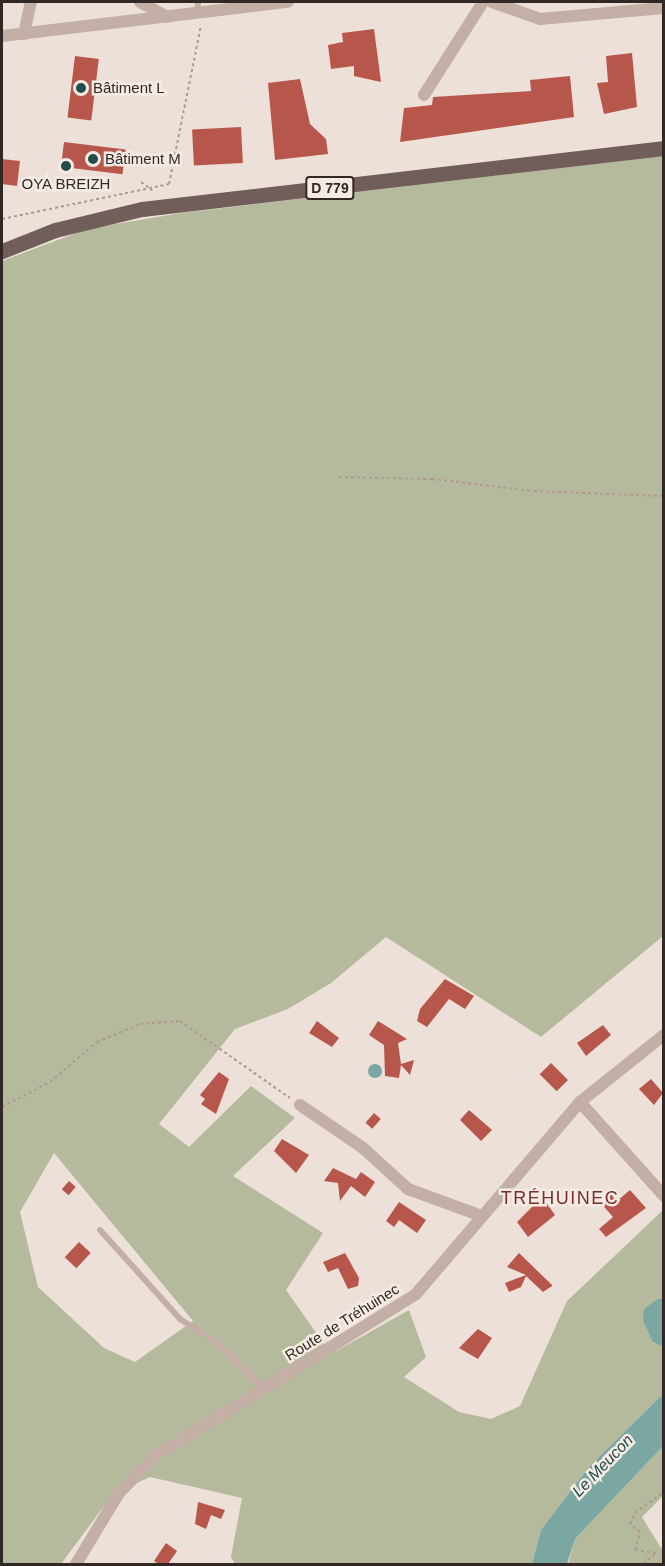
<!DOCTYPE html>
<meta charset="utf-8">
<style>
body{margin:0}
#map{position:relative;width:665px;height:1566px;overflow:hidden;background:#ede0d8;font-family:Helvetica,sans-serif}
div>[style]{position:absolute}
.green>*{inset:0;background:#b4ba9b}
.water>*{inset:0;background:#7ba7a2}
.round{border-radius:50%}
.building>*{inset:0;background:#b7574c;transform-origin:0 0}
.path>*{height:2px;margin-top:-1px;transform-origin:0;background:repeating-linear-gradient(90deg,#af9991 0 3px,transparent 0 6px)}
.lane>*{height:6px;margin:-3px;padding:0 3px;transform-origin:3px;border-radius:3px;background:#c4afa6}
.street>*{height:12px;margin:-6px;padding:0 6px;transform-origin:6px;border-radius:6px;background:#c4afa6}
.primary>*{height:15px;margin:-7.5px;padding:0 7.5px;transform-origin:7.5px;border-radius:7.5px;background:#715d59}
.dots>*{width:16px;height:16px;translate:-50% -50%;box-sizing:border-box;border:3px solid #f6ebe4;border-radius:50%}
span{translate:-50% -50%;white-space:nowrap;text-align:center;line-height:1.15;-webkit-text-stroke:5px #f6ebe4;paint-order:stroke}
.shield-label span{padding:2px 4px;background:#f6ebe4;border:2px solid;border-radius:4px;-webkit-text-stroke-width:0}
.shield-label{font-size:14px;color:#312826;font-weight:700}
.poi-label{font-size:15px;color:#312826}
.left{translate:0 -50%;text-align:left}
.street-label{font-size:15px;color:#312826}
.water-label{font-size:16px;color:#214d4a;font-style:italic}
.quarter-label{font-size:18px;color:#763029;letter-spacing:1.5px}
.frame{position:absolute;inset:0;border:3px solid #312826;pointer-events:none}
</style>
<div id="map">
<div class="green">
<i style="clip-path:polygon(evenodd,663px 156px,663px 936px,541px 1037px,386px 937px,331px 983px,288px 1009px,235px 1029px,159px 1124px,189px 1147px,251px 1086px,295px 1118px,233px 1176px,323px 1233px,286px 1290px,331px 1354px,409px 1310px,426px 1357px,404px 1377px,459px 1412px,491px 1419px,520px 1406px,567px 1301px,663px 1210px,663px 1299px,658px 1299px,653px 1342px,663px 1347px,663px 1394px,588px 1468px,541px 1530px,532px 1564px,235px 1564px,231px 1557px,242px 1498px,150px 1477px,113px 1494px,61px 1564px,2px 1564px,2px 261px,87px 229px,181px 213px,663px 156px,54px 1153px,193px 1321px,135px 1362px,104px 1348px,38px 1287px,20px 1212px,54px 1153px)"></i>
<i style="clip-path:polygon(663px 1446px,663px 1496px,642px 1517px,663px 1551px,663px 1564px,568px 1564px,575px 1539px)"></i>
</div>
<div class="water">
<i class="round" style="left:368px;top:1064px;width:14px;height:14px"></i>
<i style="clip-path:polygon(658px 1299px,663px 1299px,663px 1347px,653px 1342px,643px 1321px,644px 1309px)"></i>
<i style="clip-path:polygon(663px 1394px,663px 1446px,575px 1539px,567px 1564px,532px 1564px,541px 1530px,588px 1468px)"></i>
</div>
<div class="building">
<i style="clip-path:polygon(374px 29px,381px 82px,354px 76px,354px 66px,331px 69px,328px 45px,343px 42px,342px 33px)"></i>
<i style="clip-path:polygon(632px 53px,637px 107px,604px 114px,597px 83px,608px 82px,606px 56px)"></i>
<i style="left:75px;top:56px;width:24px;height:62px;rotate:7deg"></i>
<i style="clip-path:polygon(570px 76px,574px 117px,400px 142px,404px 108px,432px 105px,433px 97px,531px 91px,530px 80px)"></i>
<i style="clip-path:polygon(300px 79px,310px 124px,326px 139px,328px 154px,275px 160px,268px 83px)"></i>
<i style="left:241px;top:127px;width:36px;height:49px;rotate:87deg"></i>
<i style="left:64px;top:142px;width:62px;height:25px;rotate:7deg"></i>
<i style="clip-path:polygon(2px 159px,20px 161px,17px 186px,2px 184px)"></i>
<i style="clip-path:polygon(445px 979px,474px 996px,465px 1009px,449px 999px,427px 1027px,417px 1021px,420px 1009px)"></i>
<i style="clip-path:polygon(317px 1021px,339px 1038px,332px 1047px,309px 1033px)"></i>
<i style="clip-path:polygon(378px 1021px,407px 1039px,398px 1043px,401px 1064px,414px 1060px,410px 1075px,401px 1065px,399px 1078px,385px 1076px,384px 1045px,369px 1035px)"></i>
<i style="clip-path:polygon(603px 1025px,611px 1035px,586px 1056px,577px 1043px)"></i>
<i style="left:551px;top:1063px;width:24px;height:16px;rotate:45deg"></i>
<i style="clip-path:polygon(219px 1072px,229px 1079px,216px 1114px,201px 1104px,205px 1099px,200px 1095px)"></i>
<i style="clip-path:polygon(651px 1079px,663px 1093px,654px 1105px,639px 1089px)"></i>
<i style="clip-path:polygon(469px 1110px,492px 1130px,481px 1141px,460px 1120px)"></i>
<i style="left:374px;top:1113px;width:9px;height:13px;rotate:41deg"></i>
<i style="clip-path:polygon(282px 1139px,309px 1155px,296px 1173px,274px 1151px)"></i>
<i style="clip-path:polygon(333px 1168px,356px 1179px,361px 1172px,375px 1182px,365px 1197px,351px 1186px,340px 1201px,338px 1183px,324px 1181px)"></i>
<i style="left:69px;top:1181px;width:9px;height:11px;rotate:41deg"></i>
<i style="clip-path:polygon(630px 1190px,646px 1208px,606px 1237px,599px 1229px,613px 1217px,599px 1201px,609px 1192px,617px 1201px)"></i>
<i style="clip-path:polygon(542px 1197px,555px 1215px,528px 1237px,517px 1222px)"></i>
<i style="clip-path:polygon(399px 1202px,426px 1220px,417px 1233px,399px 1220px,394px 1227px,386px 1221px)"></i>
<i style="left:79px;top:1242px;width:16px;height:21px;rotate:43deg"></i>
<i style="clip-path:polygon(345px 1253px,359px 1278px,358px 1286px,348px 1289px,338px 1268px,328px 1272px,323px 1262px)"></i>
<i style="clip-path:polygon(519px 1253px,552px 1285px,552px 1286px,543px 1292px,526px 1276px,521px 1287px,509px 1292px,505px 1283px,526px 1275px,507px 1267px)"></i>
<i style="clip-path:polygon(478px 1329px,492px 1338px,478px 1359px,459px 1348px)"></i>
<i style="clip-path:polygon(198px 1502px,225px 1510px,221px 1519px,211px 1515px,206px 1529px,195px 1524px)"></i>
<i style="clip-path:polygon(166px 1543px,177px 1551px,168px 1564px,159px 1564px,154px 1561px)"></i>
</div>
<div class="path">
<i style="left:141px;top:182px;width:14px;rotate:36deg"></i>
<i style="left:2px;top:219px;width:171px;rotate:-11.8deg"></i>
<i style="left:169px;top:184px;width:162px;rotate:-78.6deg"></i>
<i style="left:339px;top:477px;width:93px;rotate:1.2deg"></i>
<i style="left:432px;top:479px;width:103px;rotate:6.7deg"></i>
<i style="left:534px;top:491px;width:130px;rotate:2.2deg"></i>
<i style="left:2px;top:1107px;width:54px;rotate:-27.5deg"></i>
<i style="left:50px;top:1082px;width:62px;rotate:-40.4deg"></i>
<i style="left:97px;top:1042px;width:47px;rotate:-22.7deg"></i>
<i style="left:140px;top:1024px;width:40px;rotate:-4.3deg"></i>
<i style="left:180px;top:1021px;width:134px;rotate:35deg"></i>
<i style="left:644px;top:1564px;width:16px;rotate:-43deg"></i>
<i style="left:656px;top:1553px;width:21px;rotate:-172deg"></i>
<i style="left:635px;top:1550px;width:19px;rotate:-74deg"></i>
<i style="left:640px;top:1532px;width:13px;rotate:-141deg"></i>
<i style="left:630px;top:1524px;width:12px;rotate:-66deg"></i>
<i style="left:635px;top:1513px;width:36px;rotate:-36deg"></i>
</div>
<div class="lane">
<i style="left:197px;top:12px;width:10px;rotate:-84deg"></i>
<i style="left:100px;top:1230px;width:120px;rotate:48deg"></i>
<i style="left:180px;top:1319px;width:43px;rotate:32.6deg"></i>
<i style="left:216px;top:1342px;width:66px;rotate:44.4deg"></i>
</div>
<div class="street">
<i style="left:140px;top:2px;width:31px;rotate:29deg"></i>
<i style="left:492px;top:2px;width:51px;rotate:19.5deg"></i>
<i style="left:540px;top:19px;width:124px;rotate:-5.1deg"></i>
<i style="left:24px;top:34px;width:33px;rotate:-78deg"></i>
<i style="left:2px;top:36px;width:288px;rotate:-6.8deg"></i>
<i style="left:424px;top:95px;width:110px;rotate:-57.6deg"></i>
<i style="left:580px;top:1102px;width:126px;rotate:48.2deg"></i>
<i style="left:300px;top:1105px;width:76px;rotate:34.3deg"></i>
<i style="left:363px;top:1148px;width:61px;rotate:42.3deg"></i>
<i style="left:408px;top:1189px;width:76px;rotate:20.1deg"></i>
<i style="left:76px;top:1564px;width:83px;rotate:-58.8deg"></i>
<i style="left:119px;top:1493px;width:52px;rotate:-45.8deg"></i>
<i style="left:155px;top:1456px;width:307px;rotate:-31.8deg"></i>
<i style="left:416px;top:1294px;width:253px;rotate:-49.5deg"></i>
<i style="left:580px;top:1102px;width:107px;rotate:-38.6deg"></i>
</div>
<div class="primary">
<i style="left:2px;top:251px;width:57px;rotate:-21.6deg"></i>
<i style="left:55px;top:230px;width:89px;rotate:-13.6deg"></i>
<i style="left:142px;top:209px;width:526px;rotate:-6.67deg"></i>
</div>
<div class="dots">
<i style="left:81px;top:88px;background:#214d4a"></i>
<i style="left:93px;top:159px;background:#214d4a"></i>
<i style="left:66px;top:166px;background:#214d4a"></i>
</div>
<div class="shield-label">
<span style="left:330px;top:188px">D 779</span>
</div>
<div class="poi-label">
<span class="left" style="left:93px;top:88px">Bâtiment L</span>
<span class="left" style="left:105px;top:159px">Bâtiment M</span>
<span style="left:66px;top:184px">OYA BREIZH</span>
</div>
<div class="street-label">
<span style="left:342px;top:1322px;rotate:-32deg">Route de Tréhuinec</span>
</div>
<div class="water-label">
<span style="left:603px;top:1466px;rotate:-46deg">Le Meucon</span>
</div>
<div class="quarter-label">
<span style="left:560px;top:1198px">TRÉHUINEC</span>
</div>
<div class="frame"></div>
</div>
